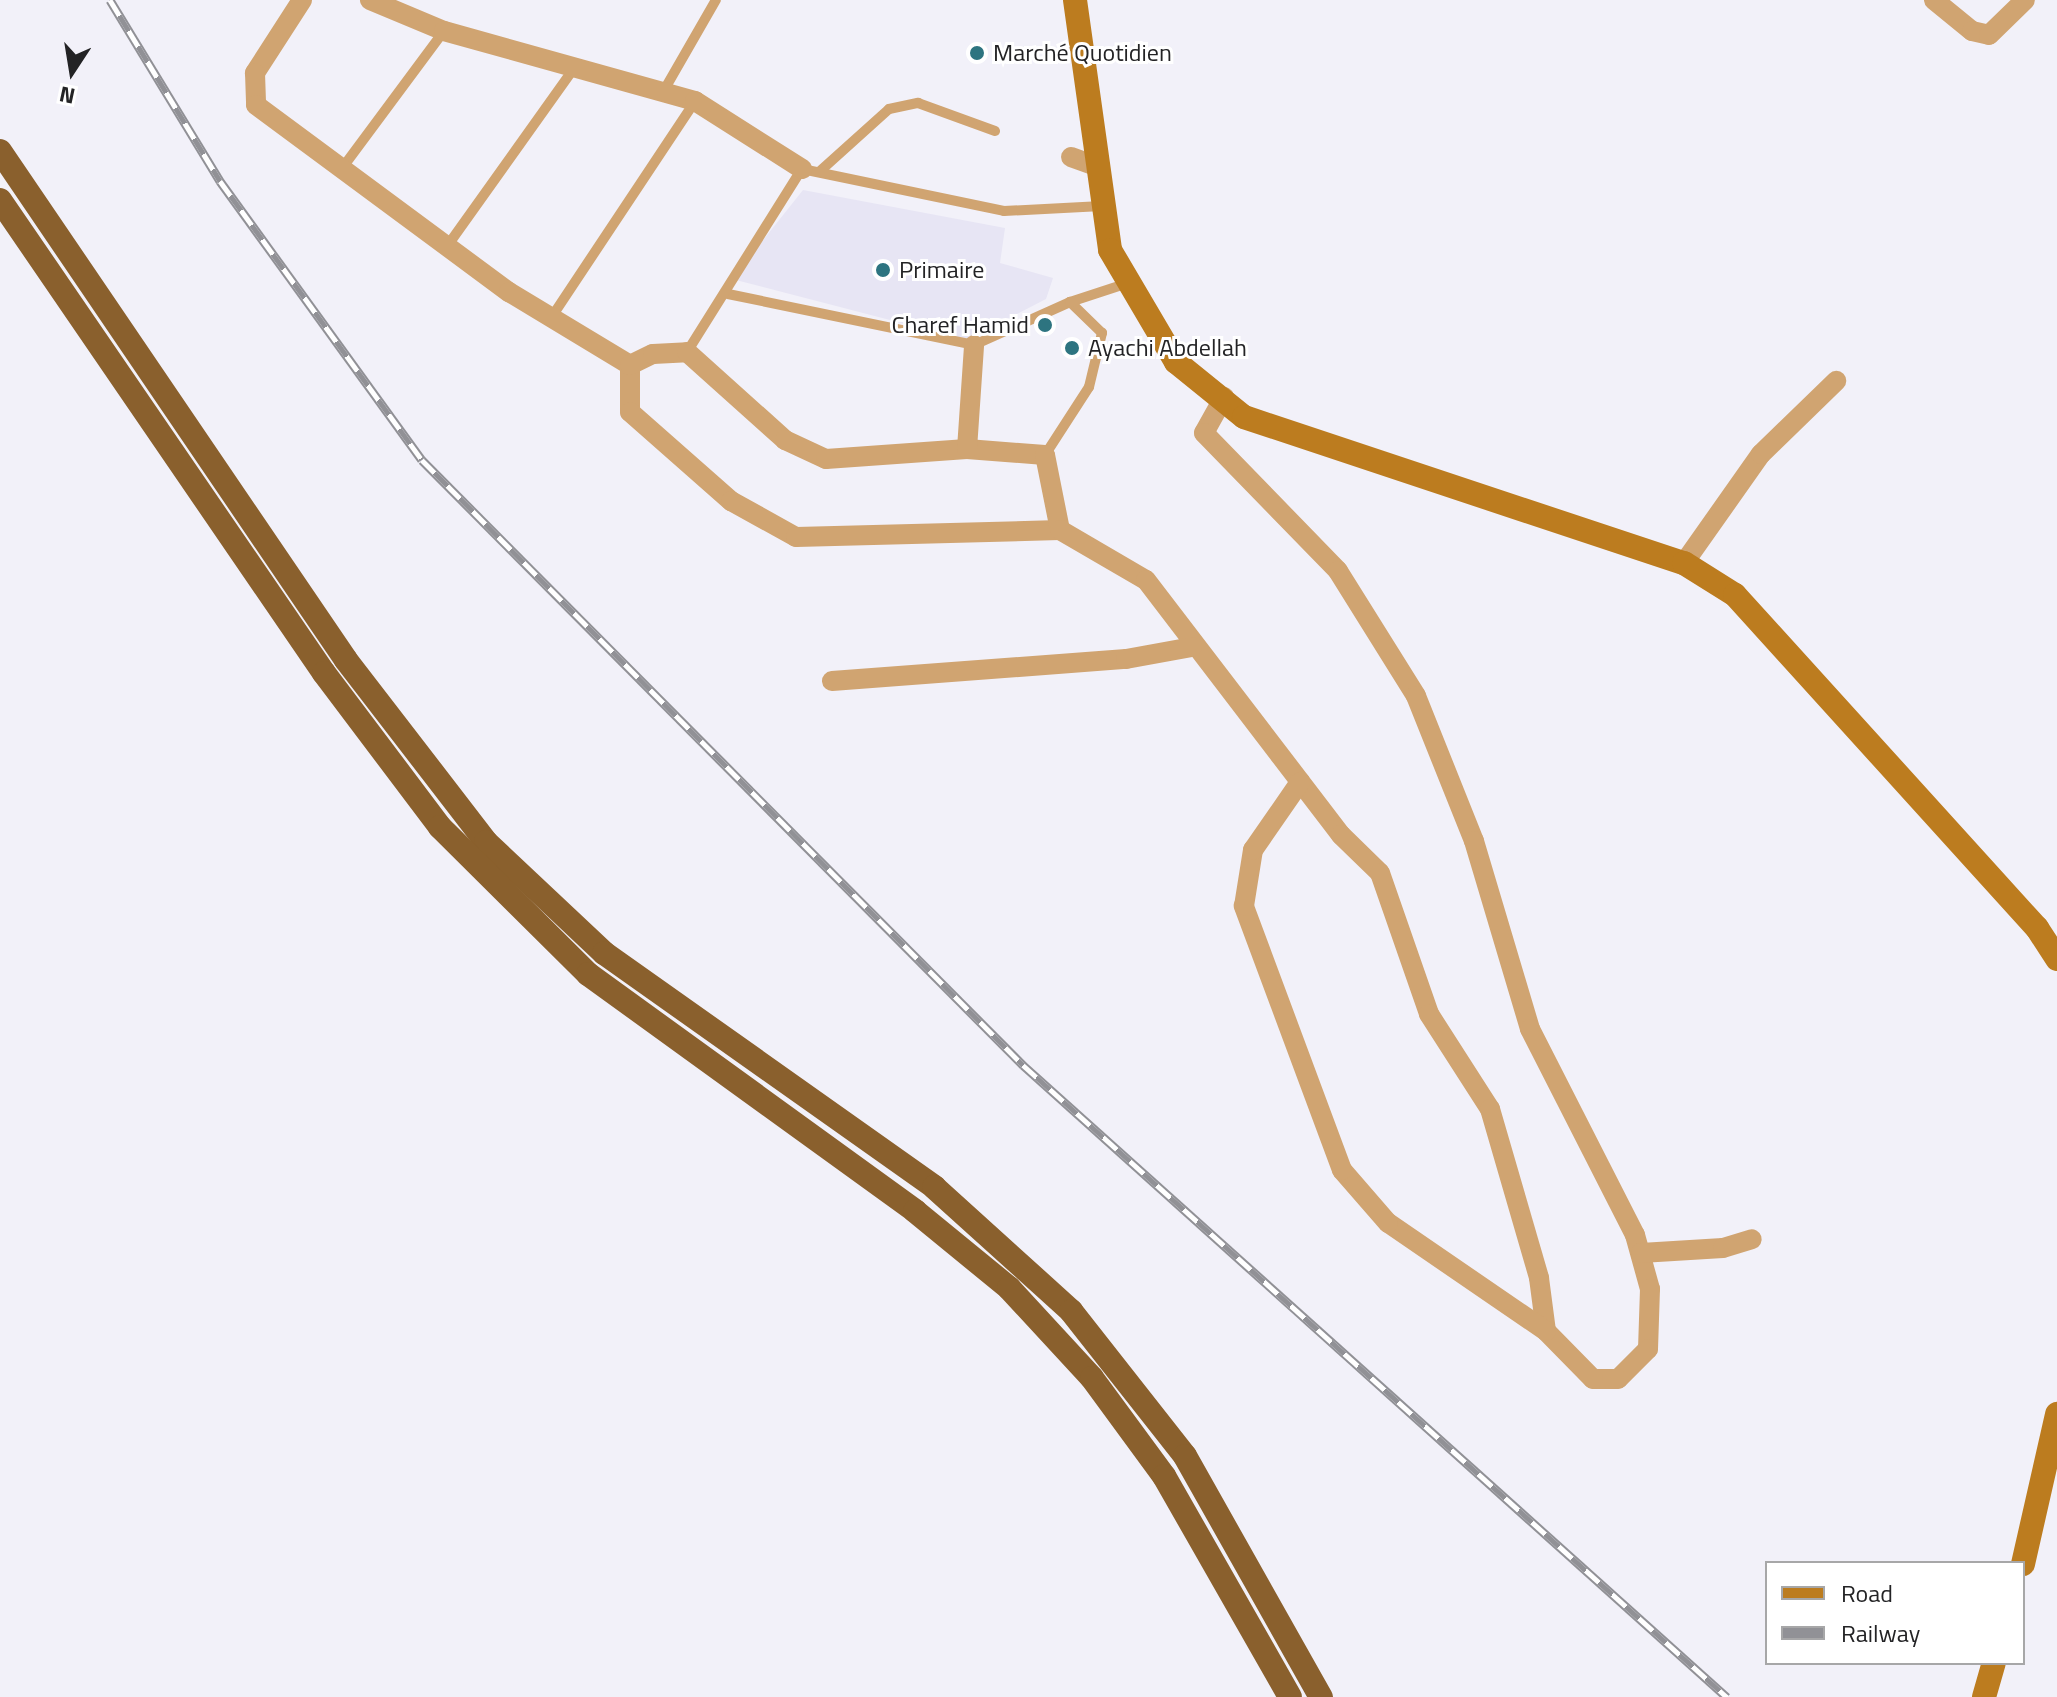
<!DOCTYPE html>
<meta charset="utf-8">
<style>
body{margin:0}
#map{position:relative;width:2057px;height:1697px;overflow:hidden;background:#f2f1f9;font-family:"Titillium Web",sans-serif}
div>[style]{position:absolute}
.built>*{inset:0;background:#e7e5f4}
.service>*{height:10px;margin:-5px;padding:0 5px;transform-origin:5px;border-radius:5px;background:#d0a471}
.minor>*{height:20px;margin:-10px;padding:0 10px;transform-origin:10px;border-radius:10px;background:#d0a471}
.secondary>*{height:24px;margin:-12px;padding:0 12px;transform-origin:12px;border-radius:12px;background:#bc7c1f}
.trunk>*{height:24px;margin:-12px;padding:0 12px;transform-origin:12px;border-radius:12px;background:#8a602d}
.rail>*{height:9px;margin-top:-4.5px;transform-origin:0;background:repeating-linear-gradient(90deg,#fff 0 18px,#919196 0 36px);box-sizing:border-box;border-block:2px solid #919196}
.dots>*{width:22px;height:22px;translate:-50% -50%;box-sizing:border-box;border:4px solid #fff;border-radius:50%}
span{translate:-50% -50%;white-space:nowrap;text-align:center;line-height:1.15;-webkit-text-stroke:6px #fff;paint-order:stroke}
.poi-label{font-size:24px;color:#232325}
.left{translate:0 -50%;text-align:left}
.right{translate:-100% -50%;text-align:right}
.legend{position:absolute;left:1765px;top:1561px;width:260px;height:104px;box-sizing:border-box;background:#fff;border:2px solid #a7a7a8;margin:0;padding:10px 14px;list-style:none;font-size:24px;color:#232325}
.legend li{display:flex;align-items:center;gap:16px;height:40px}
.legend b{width:40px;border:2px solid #a7a7a8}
.north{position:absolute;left:32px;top:32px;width:80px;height:80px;-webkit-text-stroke:6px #fff;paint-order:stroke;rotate:192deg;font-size:22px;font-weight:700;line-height:32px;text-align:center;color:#232325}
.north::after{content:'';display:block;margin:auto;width:28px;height:36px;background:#232325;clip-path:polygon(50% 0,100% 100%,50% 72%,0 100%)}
</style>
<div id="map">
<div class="built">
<i style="clip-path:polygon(803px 190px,1005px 228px,1000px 263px,1053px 278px,1046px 299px,967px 340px,732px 279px)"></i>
</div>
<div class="service">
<i style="left:663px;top:92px;width:106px;rotate:-60.1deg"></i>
<i style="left:343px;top:167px;width:169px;rotate:-53.4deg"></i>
<i style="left:819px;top:172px;width:94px;rotate:-42deg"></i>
<i style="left:889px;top:109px;width:30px;rotate:-12deg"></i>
<i style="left:918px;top:103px;width:82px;rotate:20deg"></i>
<i style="left:448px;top:245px;width:215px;rotate:-54.5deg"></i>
<i style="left:728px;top:294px;width:251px;rotate:11.7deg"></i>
<i style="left:974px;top:345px;width:105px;rotate:-24.1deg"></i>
<i style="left:551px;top:318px;width:260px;rotate:-56.4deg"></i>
<i style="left:687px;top:352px;width:216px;rotate:-57.9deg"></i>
<i style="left:802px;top:169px;width:206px;rotate:11.7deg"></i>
<i style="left:1004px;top:211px;width:98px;rotate:-2.9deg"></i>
<i style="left:1045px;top:455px;width:81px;rotate:-57.1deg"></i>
<i style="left:1089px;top:387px;width:56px;rotate:-76.5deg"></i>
<i style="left:1102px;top:333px;width:45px;rotate:-135.9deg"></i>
<i style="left:1070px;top:302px;width:61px;rotate:-18.1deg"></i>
</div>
<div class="minor">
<i style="left:302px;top:0;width:87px;rotate:122.8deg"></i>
<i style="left:255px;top:73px;width:32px;rotate:88deg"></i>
<i style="left:256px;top:105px;width:315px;rotate:36.5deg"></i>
<i style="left:509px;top:292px;width:141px;rotate:31.1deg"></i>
<i style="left:630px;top:365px;width:47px;rotate:90deg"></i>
<i style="left:630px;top:412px;width:135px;rotate:41.4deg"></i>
<i style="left:731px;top:501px;width:74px;rotate:29deg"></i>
<i style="left:796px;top:537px;width:264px;rotate:-1.5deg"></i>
<i style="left:370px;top:0;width:80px;rotate:22.7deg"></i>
<i style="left:444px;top:31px;width:261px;rotate:15.6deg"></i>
<i style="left:695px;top:101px;width:127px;rotate:32.4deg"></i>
<i style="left:1934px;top:0;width:49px;rotate:39.2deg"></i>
<i style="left:1972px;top:31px;width:17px;rotate:13deg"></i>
<i style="left:1989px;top:35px;width:50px;rotate:-44.2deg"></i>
<i style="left:1071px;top:157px;width:29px;rotate:20deg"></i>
<i style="left:630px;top:365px;width:25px;rotate:-26deg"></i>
<i style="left:653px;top:354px;width:34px;rotate:-3deg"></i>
<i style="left:687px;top:352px;width:132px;rotate:41.9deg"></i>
<i style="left:785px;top:440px;width:45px;rotate:24.9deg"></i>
<i style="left:826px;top:459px;width:141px;rotate:-4.1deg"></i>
<i style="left:967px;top:449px;width:78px;rotate:4.4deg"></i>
<i style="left:1045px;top:455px;width:76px;rotate:78.7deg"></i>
<i style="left:1060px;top:530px;width:99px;rotate:30.2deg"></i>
<i style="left:1146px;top:580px;width:321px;rotate:52.6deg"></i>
<i style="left:1341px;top:835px;width:54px;rotate:44.3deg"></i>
<i style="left:1380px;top:873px;width:149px;rotate:70.8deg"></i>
<i style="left:1429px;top:1014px;width:113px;rotate:57.3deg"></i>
<i style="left:1490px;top:1109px;width:176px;rotate:73.8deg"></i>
<i style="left:1539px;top:1278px;width:53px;rotate:82.5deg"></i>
<i style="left:1224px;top:397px;width:41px;rotate:119.1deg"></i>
<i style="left:1204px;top:433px;width:192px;rotate:45.8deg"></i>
<i style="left:1338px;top:571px;width:147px;rotate:58deg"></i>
<i style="left:1416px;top:696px;width:156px;rotate:68.2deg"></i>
<i style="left:1474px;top:841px;width:196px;rotate:73.4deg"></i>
<i style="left:1530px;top:1029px;width:231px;rotate:63deg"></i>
<i style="left:1635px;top:1235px;width:56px;rotate:74.5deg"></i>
<i style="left:1650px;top:1289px;width:60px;rotate:91.9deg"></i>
<i style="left:1648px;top:1349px;width:42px;rotate:135deg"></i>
<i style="left:1618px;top:1379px;width:25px;rotate:180deg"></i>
<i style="left:1593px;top:1379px;width:67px;rotate:-134.4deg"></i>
<i style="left:1546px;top:1331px;width:191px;rotate:-145.6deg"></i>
<i style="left:1388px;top:1223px;width:70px;rotate:-131deg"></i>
<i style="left:1342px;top:1170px;width:282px;rotate:-110.4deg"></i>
<i style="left:1244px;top:906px;width:57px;rotate:-80.9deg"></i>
<i style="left:1253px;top:850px;width:83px;rotate:-55.3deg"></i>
<i style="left:967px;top:449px;width:104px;rotate:-86.1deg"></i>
<i style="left:1684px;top:563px;width:133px;rotate:-54.8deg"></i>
<i style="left:1761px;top:454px;width:105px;rotate:-44.2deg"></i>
<i style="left:832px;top:681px;width:295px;rotate:-4.3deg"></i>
<i style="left:1126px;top:659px;width:67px;rotate:-10.3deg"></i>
<i style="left:1641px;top:1253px;width:82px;rotate:-3.5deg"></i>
<i style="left:1723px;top:1248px;width:30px;rotate:-17deg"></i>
</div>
<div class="secondary">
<i style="left:1075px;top:0;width:252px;rotate:82deg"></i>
<i style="left:1110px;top:250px;width:130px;rotate:59.5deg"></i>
<i style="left:1176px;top:362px;width:87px;rotate:39deg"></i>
<i style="left:1244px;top:417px;width:464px;rotate:18.4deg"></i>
<i style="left:1684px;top:563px;width:60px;rotate:32.1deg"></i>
<i style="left:1735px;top:595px;width:450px;rotate:47.8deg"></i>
<i style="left:2037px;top:928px;width:37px;rotate:57deg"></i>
<i style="left:2023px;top:1564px;width:154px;rotate:-77.2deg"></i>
<i style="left:1984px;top:1697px;width:35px;rotate:-74deg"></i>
</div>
<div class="trunk">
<i style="left:0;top:151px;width:615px;rotate:55.79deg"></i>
<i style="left:346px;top:660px;width:230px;rotate:52.4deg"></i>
<i style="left:486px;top:842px;width:162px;rotate:43.2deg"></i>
<i style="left:604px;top:953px;width:405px;rotate:35.3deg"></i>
<i style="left:934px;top:1187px;width:185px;rotate:42.1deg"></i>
<i style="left:1071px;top:1311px;width:184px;rotate:51.8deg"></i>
<i style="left:1185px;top:1456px;width:277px;rotate:60.6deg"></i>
<i style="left:0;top:200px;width:573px;rotate:55.59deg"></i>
<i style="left:324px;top:673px;width:193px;rotate:53deg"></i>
<i style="left:440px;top:827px;width:209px;rotate:44.8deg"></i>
<i style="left:588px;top:974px;width:404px;rotate:35.9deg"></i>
<i style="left:915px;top:1211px;width:122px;rotate:39.3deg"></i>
<i style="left:1009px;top:1288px;width:122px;rotate:47.3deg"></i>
<i style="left:1092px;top:1378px;width:122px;rotate:53.7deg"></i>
<i style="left:1164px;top:1476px;width:254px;rotate:60.3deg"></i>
</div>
<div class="rail">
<i style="left:110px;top:0;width:212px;rotate:58.7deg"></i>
<i style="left:220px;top:181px;width:344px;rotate:54.1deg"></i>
<i style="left:422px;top:460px;width:853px;rotate:45.19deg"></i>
<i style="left:1023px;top:1065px;width:946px;rotate:41.92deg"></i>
</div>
<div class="dots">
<i style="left:977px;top:53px;background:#2d7480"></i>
<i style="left:883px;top:270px;background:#2d7480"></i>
<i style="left:1045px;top:325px;background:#2d7480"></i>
<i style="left:1072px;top:348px;background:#2d7480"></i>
</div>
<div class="poi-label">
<span class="left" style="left:993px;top:53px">Marché Quotidien</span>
<span class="left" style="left:899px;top:270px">Primaire</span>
<span class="right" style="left:1029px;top:325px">Charef Hamid</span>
<span class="left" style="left:1088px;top:348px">Ayachi Abdellah</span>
</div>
<ul class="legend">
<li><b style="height:10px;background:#bc7c1f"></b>Road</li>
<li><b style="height:10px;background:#919196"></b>Railway</li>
</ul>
<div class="north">N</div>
</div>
